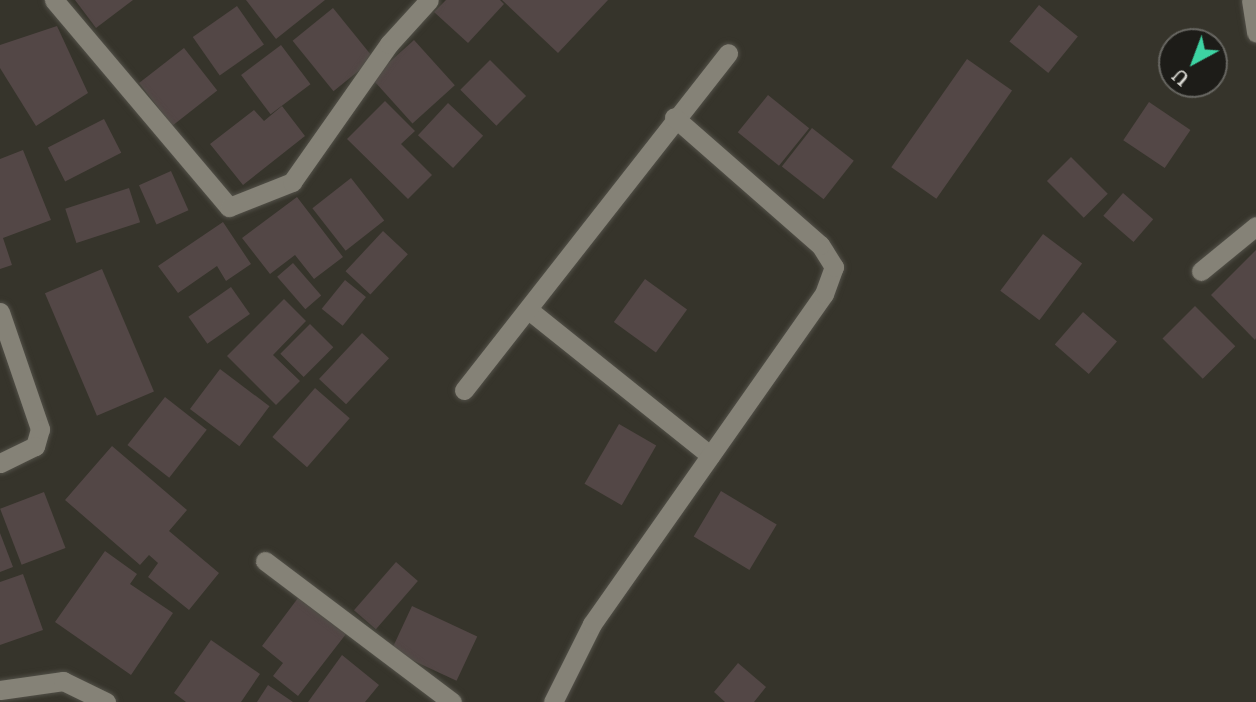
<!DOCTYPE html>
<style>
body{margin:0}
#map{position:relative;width:1256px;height:702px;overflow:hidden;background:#36342b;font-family:Lora,serif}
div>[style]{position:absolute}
.building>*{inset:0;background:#534746;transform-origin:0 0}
.roads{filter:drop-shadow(0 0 2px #525048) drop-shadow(0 0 2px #525048)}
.minor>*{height:19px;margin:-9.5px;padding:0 9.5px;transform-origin:9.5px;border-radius:9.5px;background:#858277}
span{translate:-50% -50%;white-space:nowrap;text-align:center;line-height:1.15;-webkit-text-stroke:7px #1d1c18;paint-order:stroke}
.north{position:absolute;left:1158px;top:28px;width:70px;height:70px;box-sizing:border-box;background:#1d1c18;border:2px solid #686762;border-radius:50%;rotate:221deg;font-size:19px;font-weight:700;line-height:28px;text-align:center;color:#d8d7d1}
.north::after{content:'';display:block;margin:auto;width:24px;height:32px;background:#3dd4a3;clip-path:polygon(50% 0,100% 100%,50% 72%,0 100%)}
</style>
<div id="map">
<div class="building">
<i style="clip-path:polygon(75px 0,133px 0,96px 28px)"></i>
<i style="clip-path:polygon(246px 0,325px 0,276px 39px)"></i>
<i style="clip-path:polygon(446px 0,500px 0,504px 4px,468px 43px,434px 12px)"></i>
<i style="clip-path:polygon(502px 0,608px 0,558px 53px)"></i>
<i style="left:1039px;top:5px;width:50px;height:47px;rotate:39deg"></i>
<i style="left:237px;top:6px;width:47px;height:54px;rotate:55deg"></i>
<i style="left:333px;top:8px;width:65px;height:52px;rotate:51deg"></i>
<i style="clip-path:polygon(57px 26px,88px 93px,36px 126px,0 68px,0 45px)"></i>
<i style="left:414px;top:40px;width:61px;height:57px;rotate:48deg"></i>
<i style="left:281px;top:45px;width:49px;height:50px;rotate:53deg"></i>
<i style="left:184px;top:48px;width:54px;height:57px;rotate:52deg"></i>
<i style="left:967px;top:59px;width:55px;height:132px;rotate:35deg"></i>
<i style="left:490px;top:60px;width:51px;height:42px;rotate:45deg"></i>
<i style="left:768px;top:95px;width:53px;height:48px;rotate:39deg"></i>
<i style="clip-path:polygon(385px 101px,415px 131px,401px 144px,432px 175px,408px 199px,347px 139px)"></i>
<i style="left:1149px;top:102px;width:50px;height:46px;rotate:34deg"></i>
<i style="left:448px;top:103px;width:48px;height:44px;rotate:43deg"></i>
<i style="clip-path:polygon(282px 106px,305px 136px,243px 185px,210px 144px,254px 110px,264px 121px)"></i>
<i style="left:104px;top:119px;width:38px;height:63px;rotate:63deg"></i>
<i style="left:812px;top:128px;width:53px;height:49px;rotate:38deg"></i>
<i style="clip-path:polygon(23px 150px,51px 220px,3px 238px,12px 265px,0 269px,0 159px)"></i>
<i style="left:1071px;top:157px;width:52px;height:34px;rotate:45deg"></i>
<i style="left:171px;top:171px;width:43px;height:35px;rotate:66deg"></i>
<i style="left:351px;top:178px;width:54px;height:49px;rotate:52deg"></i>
<i style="left:129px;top:188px;width:36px;height:67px;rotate:72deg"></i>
<i style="left:1123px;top:193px;width:40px;height:30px;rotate:41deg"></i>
<i style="clip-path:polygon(297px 197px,343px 257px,314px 279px,295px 255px,270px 274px,242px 238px)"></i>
<i style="clip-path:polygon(223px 222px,251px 264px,226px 281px,217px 266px,178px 293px,158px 266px)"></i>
<i style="left:383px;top:231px;width:34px;height:55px;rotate:43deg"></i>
<i style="left:1043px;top:234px;width:49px;height:71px;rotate:37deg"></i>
<i style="clip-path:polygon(1256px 250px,1256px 338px,1255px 340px,1211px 295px)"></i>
<i style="left:293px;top:263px;width:43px;height:21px;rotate:49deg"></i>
<i style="left:102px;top:269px;width:133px;height:62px;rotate:67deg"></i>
<i style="left:645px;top:279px;width:52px;height:53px;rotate:36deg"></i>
<i style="left:345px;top:280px;width:27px;height:37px;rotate:39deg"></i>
<i style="left:231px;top:287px;width:33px;height:52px;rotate:55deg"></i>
<i style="clip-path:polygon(284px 299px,306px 321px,273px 355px,300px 381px,276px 405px,227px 356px)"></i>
<i style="left:1195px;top:306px;width:57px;height:46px;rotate:45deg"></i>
<i style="left:1083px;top:312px;width:45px;height:43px;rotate:41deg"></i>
<i style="left:310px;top:324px;width:33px;height:42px;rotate:45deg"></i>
<i style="left:362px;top:333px;width:37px;height:63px;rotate:43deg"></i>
<i style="left:220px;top:369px;width:62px;height:50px;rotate:37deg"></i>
<i style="left:315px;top:388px;width:46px;height:65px;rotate:41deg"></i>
<i style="left:165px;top:397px;width:53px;height:61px;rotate:38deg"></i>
<i style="left:619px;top:424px;width:43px;height:69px;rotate:30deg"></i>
<i style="clip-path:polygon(112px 446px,187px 510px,169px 531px,219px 573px,189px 610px,148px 577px,158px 563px,149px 555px,140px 565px,65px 500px)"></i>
<i style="left:721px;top:491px;width:65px;height:53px;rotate:31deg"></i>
<i style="left:44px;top:492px;width:60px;height:47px;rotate:69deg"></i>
<i style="clip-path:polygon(0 533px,13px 567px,0 572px)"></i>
<i style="clip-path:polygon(105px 551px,137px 574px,130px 584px,173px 613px,131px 675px,55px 622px)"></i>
<i style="left:396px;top:562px;width:29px;height:64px;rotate:41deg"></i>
<i style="clip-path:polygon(23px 574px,43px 630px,0 645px,0 582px)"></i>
<i style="clip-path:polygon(298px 598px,346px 634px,298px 696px,273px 676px,283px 663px,262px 646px)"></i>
<i style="left:412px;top:606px;width:72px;height:49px;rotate:25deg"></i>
<i style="clip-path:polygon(211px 640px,260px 674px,241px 702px,186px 702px,174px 693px)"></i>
<i style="clip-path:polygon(342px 655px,379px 685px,365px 702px,308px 702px)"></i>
<i style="clip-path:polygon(738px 663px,766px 687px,754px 702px,725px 702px,714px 692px)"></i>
<i style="clip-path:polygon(268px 685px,293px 702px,257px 702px)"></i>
</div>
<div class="roads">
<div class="minor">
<i style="left:54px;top:0;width:271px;rotate:49.8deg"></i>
<i style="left:229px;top:207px;width:68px;rotate:-21.6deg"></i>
<i style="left:292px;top:182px;width:169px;rotate:-54.9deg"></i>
<i style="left:389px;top:44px;width:59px;rotate:-47.7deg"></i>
<i style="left:1251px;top:0;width:33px;rotate:81deg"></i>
<i style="left:1201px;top:271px;width:71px;rotate:-39.3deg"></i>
<i style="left:530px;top:311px;width:231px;rotate:38.7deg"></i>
<i style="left:0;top:312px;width:124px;rotate:71.1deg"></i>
<i style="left:40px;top:429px;width:18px;rotate:106deg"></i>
<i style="left:35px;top:446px;width:39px;rotate:154deg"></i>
<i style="left:464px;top:390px;width:428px;rotate:-51.9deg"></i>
<i style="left:265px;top:561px;width:234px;rotate:37deg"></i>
<i style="left:0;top:690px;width:64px;rotate:-8.1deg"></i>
<i style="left:63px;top:681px;width:48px;rotate:26deg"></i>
<i style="left:553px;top:702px;width:87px;rotate:-63.4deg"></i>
<i style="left:592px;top:624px;width:403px;rotate:-54.9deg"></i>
<i style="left:824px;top:294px;width:29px;rotate:-70deg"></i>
<i style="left:834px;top:267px;width:26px;rotate:-122deg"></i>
<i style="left:820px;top:245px;width:194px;rotate:-138.8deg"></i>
</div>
</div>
<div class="north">U</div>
</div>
